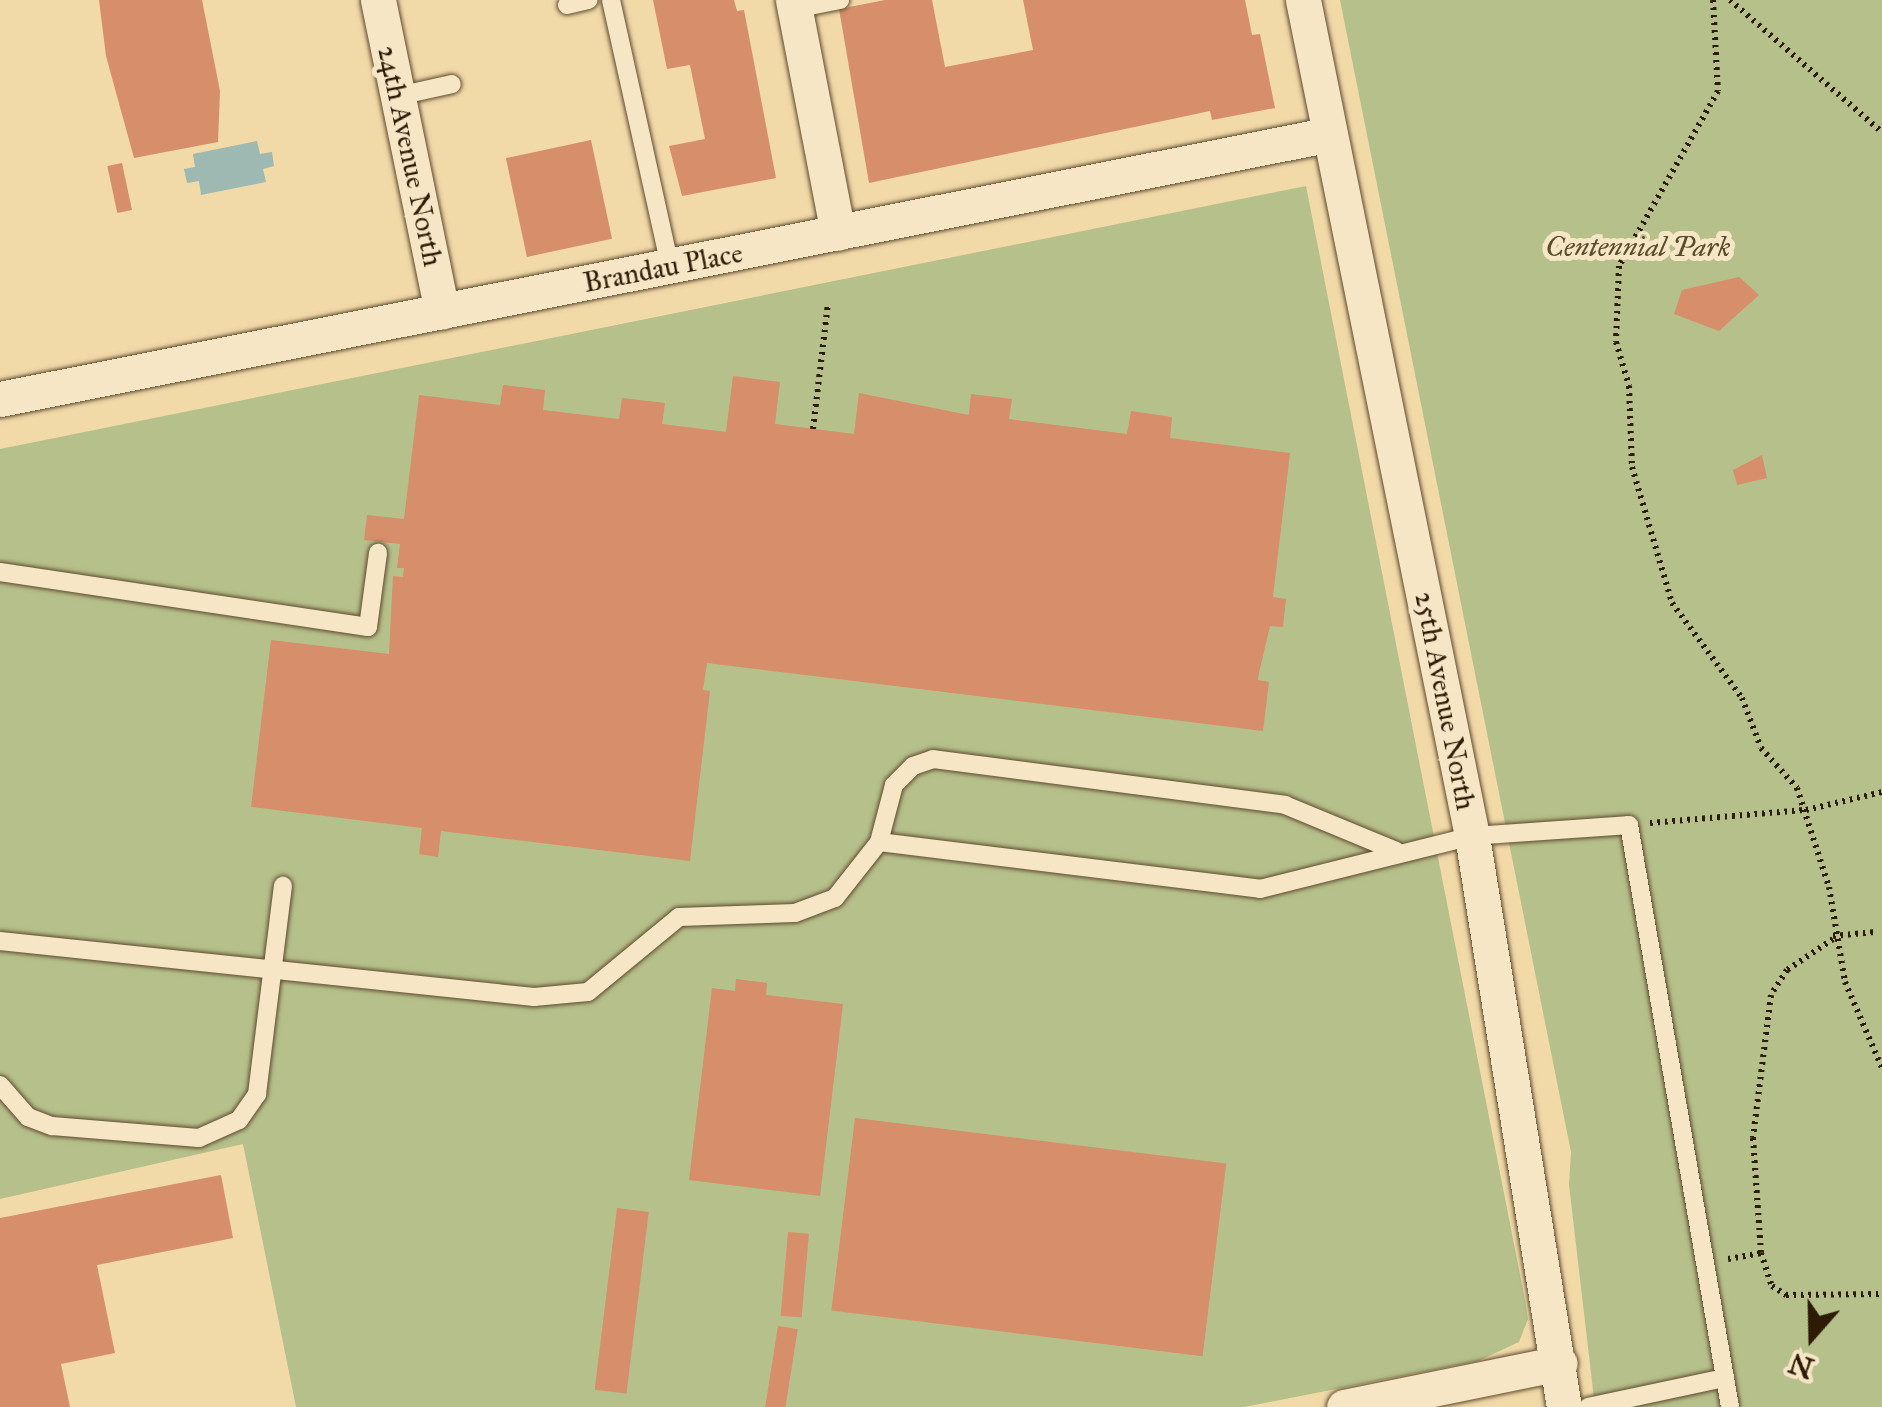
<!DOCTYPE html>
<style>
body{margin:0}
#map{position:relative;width:1882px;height:1407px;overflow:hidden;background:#f1d9a8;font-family:"IM FELL Great Primer",serif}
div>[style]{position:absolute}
.green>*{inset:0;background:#b6c08b}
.water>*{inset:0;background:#9eb8b2}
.building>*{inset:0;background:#d68e6b;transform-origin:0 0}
.path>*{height:6px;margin-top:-3px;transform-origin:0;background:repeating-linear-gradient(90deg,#2e1b05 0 2.5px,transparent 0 7.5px)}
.roads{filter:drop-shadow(0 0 2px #5f4a2e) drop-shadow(0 0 2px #5f4a2e)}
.lane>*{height:18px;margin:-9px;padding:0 9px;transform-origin:9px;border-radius:9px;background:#f6e6c6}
.street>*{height:35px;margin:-17.5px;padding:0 17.5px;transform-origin:17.5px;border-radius:17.5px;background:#f6e6c6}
span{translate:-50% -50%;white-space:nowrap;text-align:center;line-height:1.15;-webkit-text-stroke:10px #f6e6c6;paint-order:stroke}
.street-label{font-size:28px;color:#2e1b05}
.park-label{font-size:28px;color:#574d2d;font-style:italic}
.north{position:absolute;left:1762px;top:1287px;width:100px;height:100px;-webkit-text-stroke:8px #f6e6c6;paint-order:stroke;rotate:200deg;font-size:28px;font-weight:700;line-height:40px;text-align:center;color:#2e1b05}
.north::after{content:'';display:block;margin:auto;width:35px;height:45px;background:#2e1b05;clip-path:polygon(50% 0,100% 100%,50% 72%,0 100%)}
</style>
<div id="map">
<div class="green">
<i style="clip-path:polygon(1340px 0,1882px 0,1882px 1407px,1595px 1407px,1569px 1185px,1571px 1152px)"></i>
<i style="clip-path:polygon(1306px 186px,1525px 1300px,1528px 1319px,1519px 1342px,1478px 1361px,1244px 1407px,296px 1407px,243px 1144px,0 1199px,0 449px)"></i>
</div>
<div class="water">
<i style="clip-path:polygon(257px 141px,260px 154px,272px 152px,274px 166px,263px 169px,266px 182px,201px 195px,199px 181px,187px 183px,184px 169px,195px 167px,193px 154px)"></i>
</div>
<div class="building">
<i style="clip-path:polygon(99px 0,202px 0,220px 91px,218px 142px,134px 158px,106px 56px)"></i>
<i style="clip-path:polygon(653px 0,734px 0,737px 11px,744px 10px,776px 178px,682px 196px,669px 146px,705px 139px,690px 65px,667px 69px)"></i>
<i style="clip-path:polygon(885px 0,932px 0,945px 67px,1033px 50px,1023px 0,1245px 0,1252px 35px,1260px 34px,1275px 108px,1212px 120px,1210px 111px,869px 183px,839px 9px)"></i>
<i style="left:591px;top:140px;width:101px;height:87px;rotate:78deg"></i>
<i style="left:122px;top:163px;width:48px;height:15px;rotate:78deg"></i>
<i style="clip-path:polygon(1739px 277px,1759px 295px,1719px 331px,1674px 314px,1682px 290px)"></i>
<i style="clip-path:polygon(733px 376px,780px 382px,775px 424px,854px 434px,859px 393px,969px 415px,971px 394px,1012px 399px,1009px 419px,1127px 434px,1131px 411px,1172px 417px,1170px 438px,1290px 453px,1273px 597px,1286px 599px,1283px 627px,1270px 626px,1259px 673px,1258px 680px,1269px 682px,1263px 731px,707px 663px,703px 690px,710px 691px,690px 861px,441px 831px,438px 857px,419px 854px,422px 828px,251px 807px,271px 640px,389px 654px,393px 576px,403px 577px,404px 568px,397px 568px,400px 544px,364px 540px,367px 515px,404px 519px,419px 395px,500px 405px,503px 385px,545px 390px,543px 410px,619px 419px,622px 398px,665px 403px,662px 424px,726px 432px)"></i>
<i style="clip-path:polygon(1762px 455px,1767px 478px,1737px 485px,1733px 470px)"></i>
<i style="clip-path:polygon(736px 979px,767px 983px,766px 995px,843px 1004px,820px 1196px,689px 1180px,712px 988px,735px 991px)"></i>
<i style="left:855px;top:1118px;width:374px;height:194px;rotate:7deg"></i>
<i style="clip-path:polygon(221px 1175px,233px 1238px,97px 1265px,115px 1353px,61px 1364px,70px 1407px,0 1407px,0 1218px)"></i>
<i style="left:617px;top:1208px;width:32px;height:183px;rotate:7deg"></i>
<i style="left:788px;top:1232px;width:21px;height:84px;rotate:5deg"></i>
<i style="left:778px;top:1326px;width:20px;height:82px;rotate:9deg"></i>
</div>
<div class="path">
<i style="left:1713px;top:0;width:91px;rotate:86.9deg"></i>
<i style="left:1718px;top:91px;width:201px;rotate:119.5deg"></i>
<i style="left:1619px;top:266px;width:76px;rotate:92.3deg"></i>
<i style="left:1616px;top:342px;width:46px;rotate:73.5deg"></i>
<i style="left:1629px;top:386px;width:81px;rotate:87.9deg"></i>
<i style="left:1632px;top:467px;width:142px;rotate:73.6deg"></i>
<i style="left:1672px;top:603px;width:118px;rotate:53.6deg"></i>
<i style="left:1742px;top:698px;width:53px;rotate:69.2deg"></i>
<i style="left:1761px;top:748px;width:54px;rotate:48deg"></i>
<i style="left:1797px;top:788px;width:104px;rotate:72.1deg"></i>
<i style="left:1829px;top:887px;width:96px;rotate:80.4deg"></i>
<i style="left:1845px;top:982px;width:94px;rotate:66.7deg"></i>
<i style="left:1730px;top:0;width:201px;rotate:41deg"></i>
<i style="left:813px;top:429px;width:127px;rotate:-83.2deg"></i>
<i style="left:1650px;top:823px;width:157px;rotate:-4.8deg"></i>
<i style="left:1806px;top:810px;width:78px;rotate:-13.3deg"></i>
<i style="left:1833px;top:936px;width:42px;rotate:-5.4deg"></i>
<i style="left:1833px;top:939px;width:55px;rotate:146deg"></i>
<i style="left:1787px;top:970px;width:30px;rotate:123deg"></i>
<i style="left:1771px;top:995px;width:144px;rotate:97.2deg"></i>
<i style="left:1753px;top:1138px;width:115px;rotate:86deg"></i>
<i style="left:1761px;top:1253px;width:35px;rotate:72deg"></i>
<i style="left:1772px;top:1286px;width:17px;rotate:33deg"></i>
<i style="left:1786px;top:1295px;width:96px;rotate:-0.6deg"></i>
<i style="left:1728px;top:1259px;width:34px;rotate:-10deg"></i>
</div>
<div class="roads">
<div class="lane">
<i style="left:611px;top:0;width:272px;rotate:77.5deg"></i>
<i style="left:567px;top:5px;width:22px;rotate:-13deg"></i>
<i style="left:795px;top:9px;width:46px;rotate:-11.3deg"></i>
<i style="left:398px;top:96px;width:55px;rotate:-12.5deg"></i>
<i style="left:0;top:572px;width:372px;rotate:8.5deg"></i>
<i style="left:368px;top:627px;width:75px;rotate:-82.3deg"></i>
<i style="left:879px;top:842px;width:384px;rotate:7deg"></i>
<i style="left:1260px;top:889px;width:219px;rotate:-14deg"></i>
<i style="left:1472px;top:836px;width:157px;rotate:-4deg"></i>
<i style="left:1629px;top:825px;width:591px;rotate:80.15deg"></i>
<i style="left:0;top:941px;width:537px;rotate:5.99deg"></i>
<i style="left:534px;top:997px;width:54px;rotate:-5.3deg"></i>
<i style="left:588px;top:992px;width:118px;rotate:-39.5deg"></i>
<i style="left:679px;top:917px;width:116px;rotate:-2deg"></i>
<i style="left:795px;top:913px;width:43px;rotate:-20.6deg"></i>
<i style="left:835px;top:898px;width:71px;rotate:-51.8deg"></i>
<i style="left:879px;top:842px;width:59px;rotate:-75.3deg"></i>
<i style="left:894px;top:785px;width:27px;rotate:-45deg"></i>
<i style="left:913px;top:766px;width:21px;rotate:-19deg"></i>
<i style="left:933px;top:759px;width:355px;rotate:7.4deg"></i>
<i style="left:1285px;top:805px;width:120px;rotate:22.5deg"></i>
<i style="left:0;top:1085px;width:43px;rotate:48.8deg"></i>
<i style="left:28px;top:1117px;width:26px;rotate:21deg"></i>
<i style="left:52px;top:1126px;width:147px;rotate:4.7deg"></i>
<i style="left:199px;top:1138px;width:44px;rotate:-24.2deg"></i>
<i style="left:239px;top:1120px;width:32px;rotate:-55deg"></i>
<i style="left:257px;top:1094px;width:210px;rotate:-82.9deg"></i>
<i style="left:1588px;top:1407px;width:140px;rotate:-12deg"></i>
</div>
<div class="street">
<i style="left:378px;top:0;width:318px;rotate:78.4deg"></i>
<i style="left:793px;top:0;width:237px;rotate:79.1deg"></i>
<i style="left:1303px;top:0;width:853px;rotate:78.57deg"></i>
<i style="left:1472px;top:836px;width:578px;rotate:80.85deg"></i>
<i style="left:0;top:399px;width:1352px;rotate:-11.26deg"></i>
<i style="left:1344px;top:1407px;width:220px;rotate:-11.5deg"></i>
</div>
</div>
<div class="street-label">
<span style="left:410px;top:156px;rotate:78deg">24th Avenue North</span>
<span style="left:663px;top:268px;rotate:-11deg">Brandau Place</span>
<span style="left:1445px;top:701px;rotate:79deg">25th Avenue North</span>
</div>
<div class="park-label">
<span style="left:1638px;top:247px">Centennial Park</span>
</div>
<div class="north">N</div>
</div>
